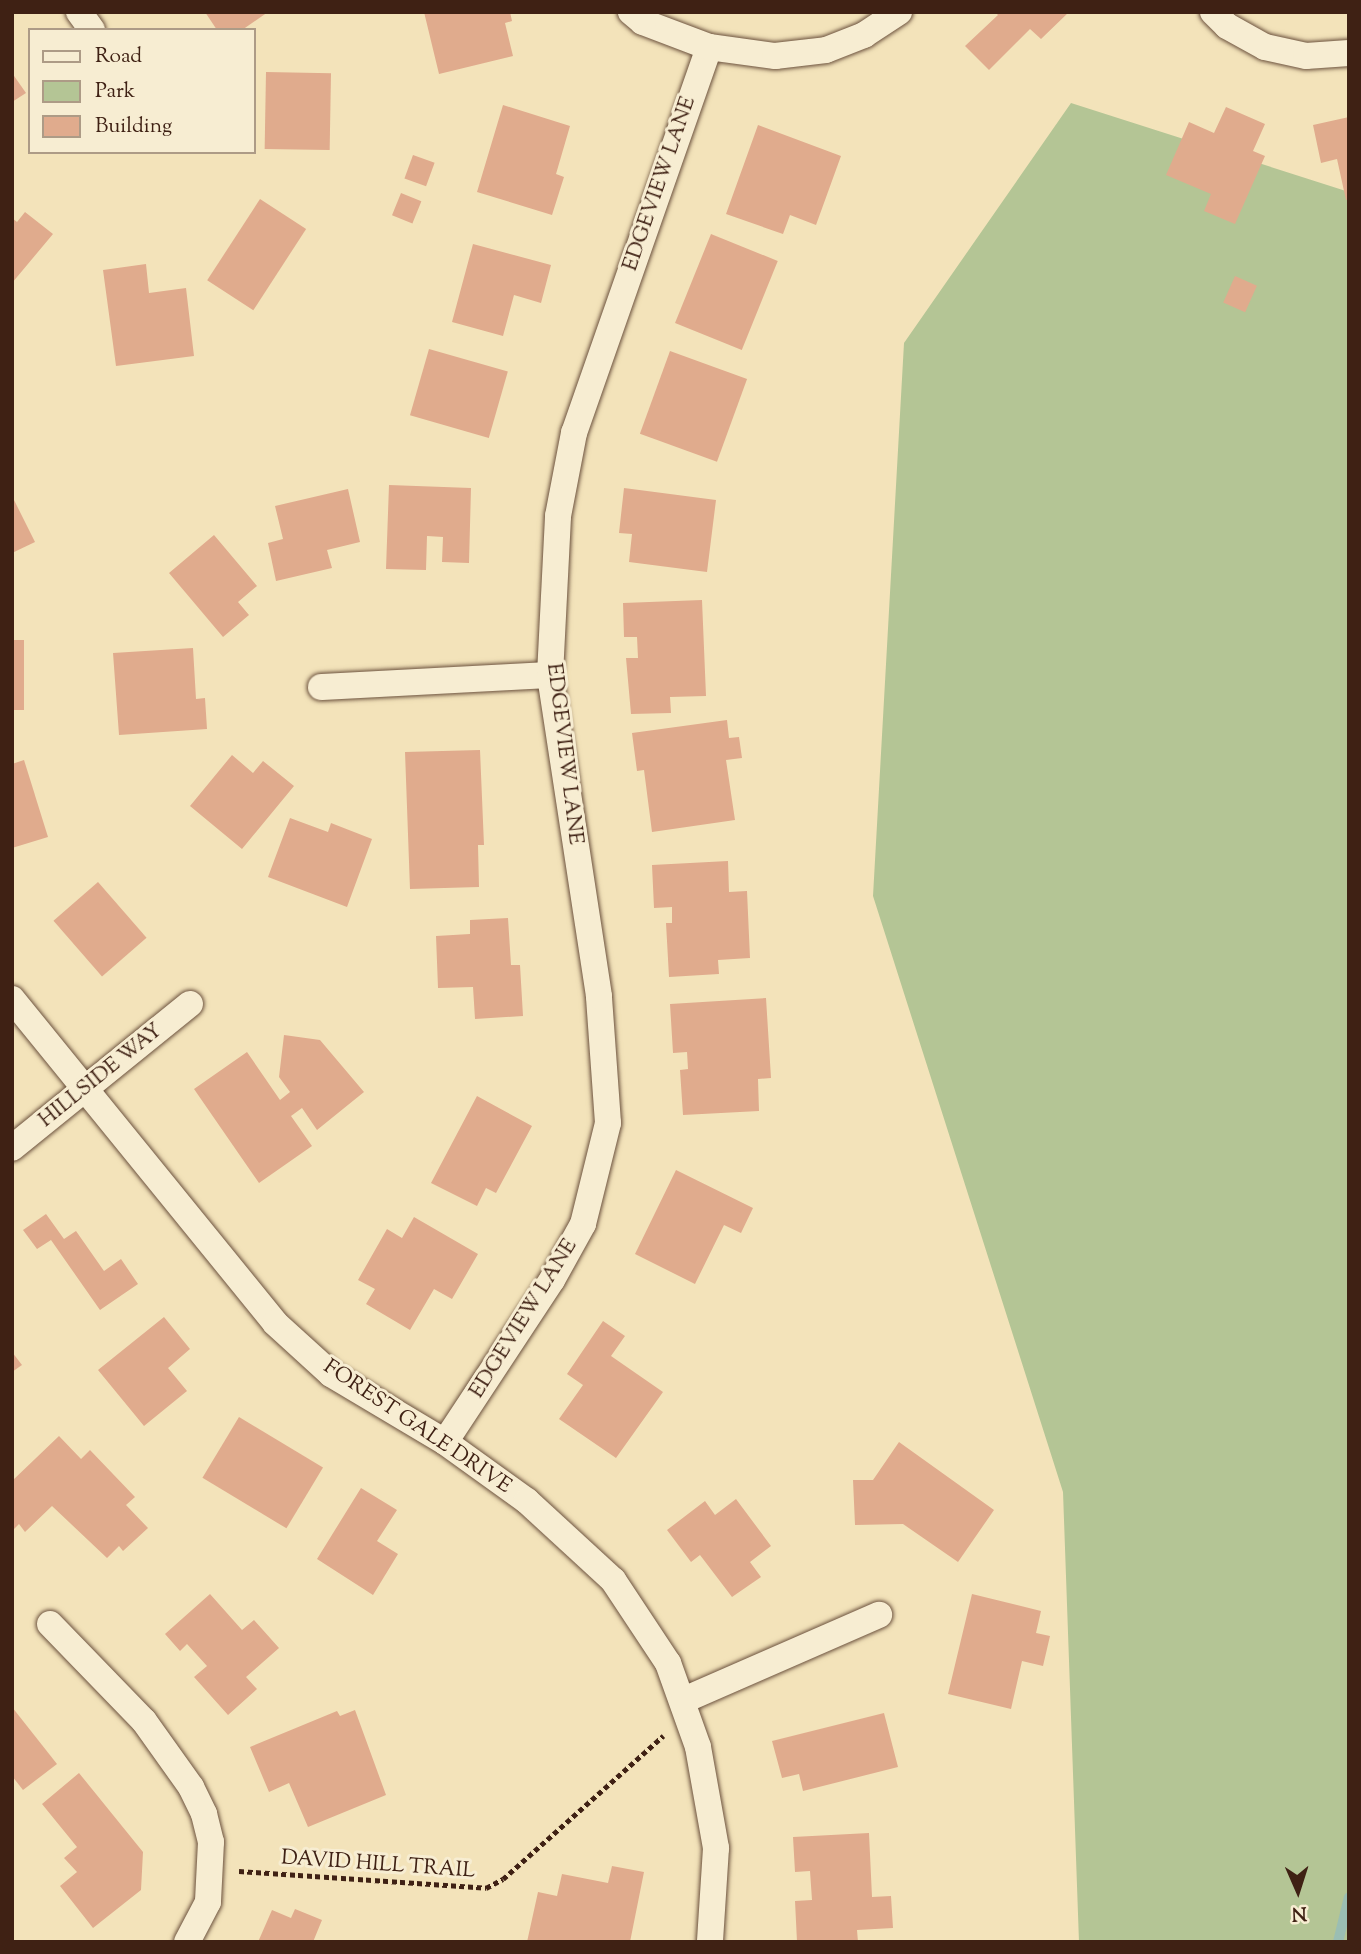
<!DOCTYPE html>
<style>
body{margin:0}
#map{position:relative;width:1361px;height:1954px;overflow:hidden;background:#f3e3ba;font-family:"Sorts Mill Goudy",serif}
div>[style]{position:absolute}
.green>*{inset:0;background:#b4c595}
.stream>*{height:10px;margin:-5px;padding:0 5px;transform-origin:5px;border-radius:5px;background:#9bbeb3}
.building>*{inset:0;background:#e0ab8d;transform-origin:0 0}
.path>*{height:4.5px;margin-top:-2.25px;transform-origin:0;background:repeating-linear-gradient(90deg,#3f2114 0 5px,transparent 0 8.5px)}
.roads{filter:drop-shadow(0 0 2px #6c523e) drop-shadow(0 0 2px #6c523e)}
.street>*{height:26px;margin:-13px;padding:0 13px;transform-origin:13px;border-radius:13px;background:#f7edd2}
span{translate:-50% -50%;white-space:nowrap;text-align:center;line-height:1.15;-webkit-text-stroke:6px #f7edd2;paint-order:stroke}
.street-label{font-size:21px;color:#3f2114}
.frame{position:absolute;inset:0;border:14px solid #3f2114;pointer-events:none}
.legend{position:absolute;left:28px;top:28px;width:228px;height:126px;box-sizing:border-box;background:#f7edd2;border:2px solid #ad9b86;margin:0;padding:9px 12px;list-style:none;font-size:21px;color:#3f2114}
.legend li{display:flex;align-items:center;gap:14px;height:35px}
.legend b{width:35px;border:2px solid #ad9b86}
.north{position:absolute;left:1263px;top:1856px;width:70px;height:70px;-webkit-text-stroke:5px #f7edd2;paint-order:stroke;rotate:177deg;font-size:19px;font-weight:700;line-height:28px;text-align:center;color:#3f2114}
.north::after{content:'';display:block;margin:auto;width:24px;height:32px;background:#3f2114;clip-path:polygon(50% 0,100% 100%,50% 72%,0 100%)}
</style>
<div id="map">
<div class="green">
<i style="clip-path:polygon(1071px 103px,1349px 192px,1349px 1942px,1079px 1942px,1063px 1492px,873px 896px,904px 343px)"></i>
</div>
<div class="stream">
<i style="left:1338px;top:1942px;width:46px;rotate:-76.3deg"></i>
</div>
<div class="building">
<i style="clip-path:polygon(205px 12px,268px 12px,242px 30px,217px 30px)"></i>
<i style="clip-path:polygon(424px 12px,510px 12px,512px 21px,505px 23px,513px 56px,439px 74px)"></i>
<i style="clip-path:polygon(995px 12px,1069px 12px,1041px 39px,1030px 29px,989px 70px,965px 46px,998px 15px)"></i>
<i style="left:266px;top:72px;width:65px;height:77px;rotate:1deg"></i>
<i style="clip-path:polygon(12px 73px,26px 93px,12px 102px)"></i>
<i style="clip-path:polygon(503px 105px,570px 126px,556px 174px,564px 177px,552px 215px,477px 192px)"></i>
<i style="clip-path:polygon(1226px 107px,1265px 124px,1253px 151px,1265px 156px,1235px 224px,1204px 211px,1211px 194px,1166px 175px,1189px 122px,1214px 133px)"></i>
<i style="clip-path:polygon(1349px 117px,1349px 199px,1346px 200px,1337px 159px,1321px 163px,1313px 125px)"></i>
<i style="clip-path:polygon(758px 125px,841px 156px,816px 225px,790px 215px,783px 234px,726px 214px)"></i>
<i style="left:413px;top:155px;width:23px;height:25px;rotate:20deg"></i>
<i style="left:401px;top:193px;width:22px;height:24px;rotate:22deg"></i>
<i style="left:260px;top:199px;width:55px;height:97px;rotate:33deg"></i>
<i style="clip-path:polygon(25px 212px,53px 234px,12px 283px,12px 218px,17px 222px)"></i>
<i style="left:711px;top:234px;width:72px;height:96px;rotate:22deg"></i>
<i style="clip-path:polygon(473px 244px,551px 265px,541px 303px,514px 295px,503px 336px,452px 322px)"></i>
<i style="clip-path:polygon(146px 264px,149px 293px,186px 288px,194px 356px,116px 366px,103px 270px)"></i>
<i style="left:1235px;top:276px;width:24px;height:29px;rotate:24deg"></i>
<i style="left:429px;top:349px;width:82px;height:69px;rotate:16deg"></i>
<i style="left:670px;top:351px;width:82px;height:88px;rotate:20deg"></i>
<i style="clip-path:polygon(389px 485px,471px 488px,469px 563px,442px 562px,443px 537px,427px 536px,426px 570px,386px 569px)"></i>
<i style="clip-path:polygon(624px 488px,716px 500px,707px 572px,629px 562px,632px 534px,619px 533px)"></i>
<i style="clip-path:polygon(348px 489px,360px 542px,327px 550px,332px 568px,276px 581px,268px 543px,283px 539px,275px 506px)"></i>
<i style="clip-path:polygon(12px 496px,35px 542px,12px 553px)"></i>
<i style="clip-path:polygon(214px 535px,257px 586px,238px 602px,249px 615px,223px 637px,169px 573px)"></i>
<i style="clip-path:polygon(702px 600px,706px 696px,670px 697px,671px 713px,631px 714px,626px 658px,638px 658px,637px 637px,624px 637px,623px 603px)"></i>
<i style="left:12px;top:640px;width:12px;height:70px"></i>
<i style="clip-path:polygon(193px 648px,196px 699px,205px 698px,207px 729px,119px 735px,113px 653px)"></i>
<i style="clip-path:polygon(727px 720px,729px 738px,739px 737px,742px 758px,726px 760px,735px 820px,652px 832px,644px 770px,637px 771px,632px 733px)"></i>
<i style="clip-path:polygon(480px 750px,484px 845px,478px 845px,479px 887px,410px 889px,405px 752px)"></i>
<i style="clip-path:polygon(232px 755px,253px 773px,263px 761px,294px 786px,242px 849px,190px 806px)"></i>
<i style="clip-path:polygon(24px 760px,48px 837px,12px 848px,12px 764px)"></i>
<i style="clip-path:polygon(290px 818px,328px 832px,331px 823px,372px 839px,347px 907px,268px 877px)"></i>
<i style="clip-path:polygon(728px 861px,729px 892px,747px 891px,750px 958px,718px 960px,719px 974px,669px 977px,666px 923px,672px 923px,672px 907px,654px 908px,652px 865px)"></i>
<i style="left:98px;top:882px;width:74px;height:59px;rotate:49deg"></i>
<i style="clip-path:polygon(508px 918px,511px 965px,520px 965px,523px 1016px,475px 1019px,473px 987px,438px 988px,436px 936px,470px 934px,470px 920px)"></i>
<i style="clip-path:polygon(766px 998px,771px 1078px,758px 1079px,759px 1111px,683px 1115px,680px 1070px,688px 1069px,687px 1052px,673px 1053px,670px 1004px)"></i>
<i style="clip-path:polygon(284px 1035px,320px 1040px,364px 1092px,317px 1130px,302px 1108px,291px 1116px,312px 1146px,259px 1183px,194px 1089px,247px 1052px,280px 1100px,290px 1092px,279px 1077px)"></i>
<i style="clip-path:polygon(477px 1096px,532px 1126px,496px 1193px,486px 1188px,477px 1206px,431px 1183px)"></i>
<i style="clip-path:polygon(676px 1170px,753px 1208px,741px 1233px,724px 1225px,695px 1284px,635px 1254px)"></i>
<i style="clip-path:polygon(46px 1214px,64px 1239px,76px 1231px,104px 1271px,121px 1259px,138px 1284px,100px 1310px,51px 1240px,37px 1249px,23px 1230px)"></i>
<i style="clip-path:polygon(414px 1217px,478px 1254px,452px 1299px,434px 1289px,410px 1330px,366px 1304px,375px 1289px,358px 1280px,387px 1229px,402px 1238px)"></i>
<i style="clip-path:polygon(164px 1317px,190px 1349px,168px 1368px,187px 1391px,144px 1426px,98px 1370px)"></i>
<i style="clip-path:polygon(603px 1321px,625px 1336px,611px 1356px,663px 1392px,616px 1458px,559px 1419px,583px 1385px,567px 1374px)"></i>
<i style="clip-path:polygon(12px 1352px,22px 1365px,12px 1372px)"></i>
<i style="left:239px;top:1417px;width:98px;height:71px;rotate:31deg"></i>
<i style="clip-path:polygon(59px 1436px,81px 1459px,90px 1450px,135px 1497px,126px 1505px,148px 1528px,123px 1551px,119px 1546px,107px 1558px,52px 1506px,25px 1532px,19px 1524px,12px 1531px,12px 1481px)"></i>
<i style="clip-path:polygon(899px 1442px,994px 1510px,958px 1562px,903px 1524px,855px 1525px,853px 1480px,873px 1480px)"></i>
<i style="clip-path:polygon(361px 1488px,397px 1510px,377px 1541px,398px 1554px,373px 1595px,317px 1559px)"></i>
<i style="clip-path:polygon(736px 1499px,771px 1546px,750px 1562px,761px 1577px,732px 1597px,700px 1555px,691px 1562px,667px 1530px,705px 1501px,715px 1515px)"></i>
<i style="clip-path:polygon(210px 1594px,242px 1630px,254px 1620px,279px 1648px,246px 1677px,257px 1689px,228px 1715px,194px 1677px,207px 1666px,187px 1644px,180px 1651px,165px 1634px)"></i>
<i style="clip-path:polygon(972px 1594px,1041px 1611px,1036px 1633px,1050px 1636px,1043px 1666px,1022px 1661px,1011px 1709px,948px 1694px)"></i>
<i style="clip-path:polygon(12px 1707px,57px 1764px,23px 1790px,12px 1776px)"></i>
<i style="clip-path:polygon(355px 1710px,386px 1795px,308px 1827px,289px 1783px,269px 1792px,250px 1747px,337px 1711px,340px 1716px)"></i>
<i style="clip-path:polygon(884px 1713px,898px 1767px,803px 1791px,799px 1774px,782px 1778px,772px 1741px)"></i>
<i style="clip-path:polygon(79px 1773px,143px 1852px,141px 1890px,93px 1928px,60px 1886px,77px 1872px,64px 1858px,77px 1847px,42px 1804px)"></i>
<i style="clip-path:polygon(869px 1833px,872px 1897px,891px 1896px,893px 1928px,857px 1930px,858px 1942px,797px 1942px,795px 1901px,812px 1900px,810px 1871px,795px 1872px,793px 1837px)"></i>
<i style="clip-path:polygon(612px 1866px,644px 1872px,630px 1942px,527px 1942px,538px 1892px,557px 1896px,562px 1874px,608px 1883px)"></i>
<i style="clip-path:polygon(295px 1909px,322px 1920px,313px 1942px,258px 1942px,272px 1910px,291px 1918px)"></i>
</div>
<div class="path">
<i style="left:239px;top:1871px;width:248px;rotate:3.9deg"></i>
<i style="left:486px;top:1888px;width:19px;rotate:-28deg"></i>
<i style="left:503px;top:1879px;width:215px;rotate:-41.8deg"></i>
</div>
<div class="roads">
<div class="street">
<i style="left:79px;top:12px;width:22px;rotate:54deg"></i>
<i style="left:1213px;top:12px;width:20px;rotate:45deg"></i>
<i style="left:1227px;top:26px;width:43px;rotate:28.9deg"></i>
<i style="left:1265px;top:47px;width:42px;rotate:12.4deg"></i>
<i style="left:1306px;top:56px;width:43px;rotate:-4deg"></i>
<i style="left:709px;top:47px;width:67px;rotate:7.8deg"></i>
<i style="left:775px;top:56px;width:51px;rotate:-6.7deg"></i>
<i style="left:826px;top:50px;width:41px;rotate:-21.5deg"></i>
<i style="left:864px;top:35px;width:42px;rotate:-33.3deg"></i>
<i style="left:321px;top:687px;width:229px;rotate:-3deg"></i>
<i style="left:12px;top:999px;width:417px;rotate:50.9deg"></i>
<i style="left:275px;top:1323px;width:76px;rotate:42.3deg"></i>
<i style="left:331px;top:1374px;width:133px;rotate:30.8deg"></i>
<i style="left:445px;top:1442px;width:101px;rotate:35.7deg"></i>
<i style="left:527px;top:1501px;width:117px;rotate:42.6deg"></i>
<i style="left:613px;top:1580px;width:100px;rotate:56.5deg"></i>
<i style="left:668px;top:1663px;width:89px;rotate:70.3deg"></i>
<i style="left:698px;top:1747px;width:103px;rotate:79.9deg"></i>
<i style="left:716px;top:1848px;width:94px;rotate:93.7deg"></i>
<i style="left:12px;top:1148px;width:229px;rotate:-39deg"></i>
<i style="left:445px;top:1442px;width:194px;rotate:-56.6deg"></i>
<i style="left:552px;top:1280px;width:64px;rotate:-61deg"></i>
<i style="left:583px;top:1224px;width:104px;rotate:-76.1deg"></i>
<i style="left:608px;top:1123px;width:127px;rotate:-94.1deg"></i>
<i style="left:599px;top:996px;width:325px;rotate:-98.7deg"></i>
<i style="left:550px;top:675px;width:159px;rotate:-87.1deg"></i>
<i style="left:558px;top:516px;width:85px;rotate:-79.1deg"></i>
<i style="left:574px;top:433px;width:409px;rotate:-70.7deg"></i>
<i style="left:709px;top:47px;width:71px;rotate:-159.3deg"></i>
<i style="left:643px;top:22px;width:16px;rotate:-140deg"></i>
<i style="left:50px;top:1624px;width:135px;rotate:45.9deg"></i>
<i style="left:144px;top:1721px;width:81px;rotate:54.5deg"></i>
<i style="left:191px;top:1787px;width:30px;rotate:64deg"></i>
<i style="left:204px;top:1814px;width:29px;rotate:76deg"></i>
<i style="left:211px;top:1842px;width:60px;rotate:92.9deg"></i>
<i style="left:208px;top:1902px;width:45px;rotate:117.7deg"></i>
<i style="left:684px;top:1700px;width:213px;rotate:-23.6deg"></i>
</div>
</div>
<div class="street-label">
<span style="left:660px;top:184px;rotate:-71deg">EDGEVIEW LANE</span>
<span style="left:564px;top:754px;rotate:83deg">EDGEVIEW LANE</span>
<span style="left:101px;top:1076px;rotate:-39deg">HILLSIDE WAY</span>
<span style="left:524px;top:1319px;rotate:-58deg">EDGEVIEW LANE</span>
<span style="left:417px;top:1427px;rotate:34deg">FOREST GALE DRIVE</span>
<span style="left:378px;top:1865px;rotate:4deg">DAVID HILL TRAIL</span>
</div>
<div class="frame"></div>
<ul class="legend">
<li><b style="height:9px;background:#f7edd2"></b>Road</li>
<li><b style="height:19px;background:#b4c595"></b>Park</li>
<li><b style="height:19px;background:#e0ab8d"></b>Building</li>
</ul>
<div class="north">N</div>
</div>
